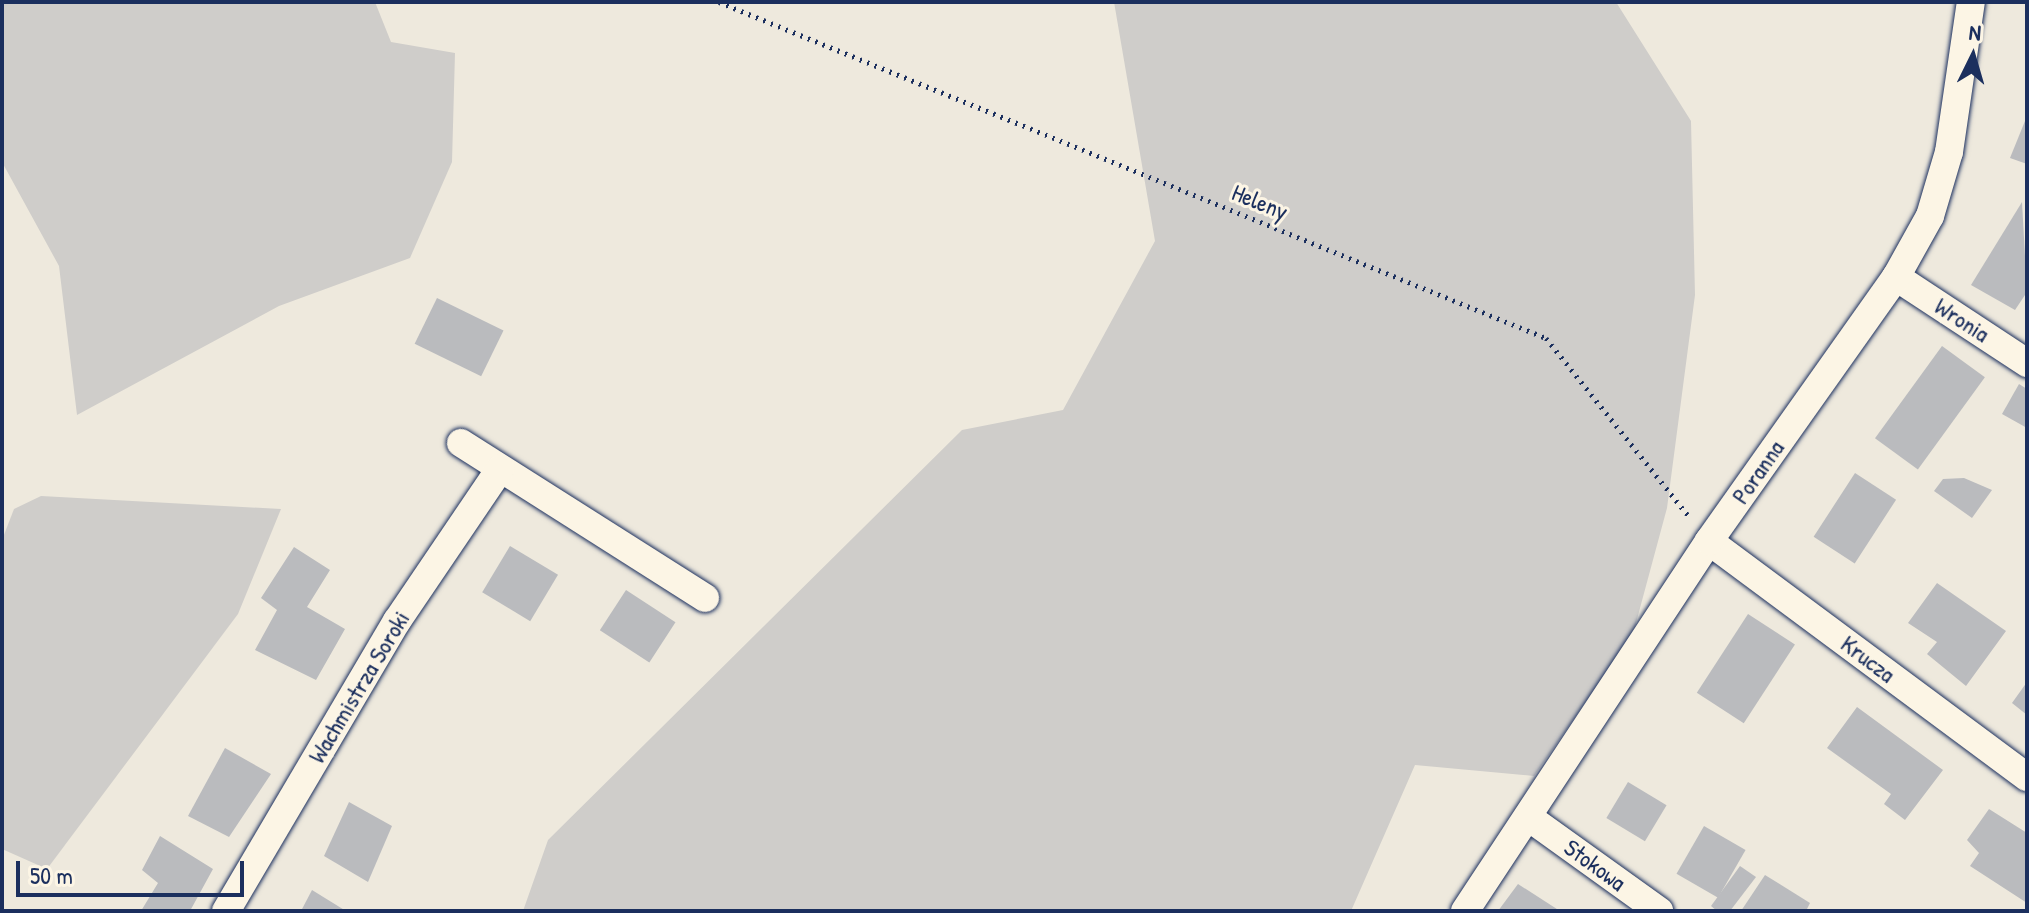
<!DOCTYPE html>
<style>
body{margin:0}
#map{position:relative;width:2029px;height:913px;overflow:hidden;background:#eee9dd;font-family:"Patrick Hand",sans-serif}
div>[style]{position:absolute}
.green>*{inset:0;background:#cfcdca}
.building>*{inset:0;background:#babbbe;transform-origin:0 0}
.path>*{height:5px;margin-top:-2.5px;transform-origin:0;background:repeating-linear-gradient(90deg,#1b2f5e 0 2px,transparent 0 8px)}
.roads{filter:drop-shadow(0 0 2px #1b2f5e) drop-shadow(0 0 2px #1b2f5e)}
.minor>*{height:28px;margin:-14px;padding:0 14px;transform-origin:14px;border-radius:14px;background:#fcf5e5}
span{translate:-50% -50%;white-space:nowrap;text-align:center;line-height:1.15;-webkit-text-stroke:6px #fcf5e5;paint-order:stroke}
.street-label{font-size:24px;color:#1b2f5e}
.frame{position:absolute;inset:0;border:4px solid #1b2f5e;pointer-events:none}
.north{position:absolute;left:1933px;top:16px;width:80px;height:80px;-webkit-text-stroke:6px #fcf5e5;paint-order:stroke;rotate:5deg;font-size:22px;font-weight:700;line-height:32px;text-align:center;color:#1b2f5e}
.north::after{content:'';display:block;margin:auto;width:28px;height:36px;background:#1b2f5e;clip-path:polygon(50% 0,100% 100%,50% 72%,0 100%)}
.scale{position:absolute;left:16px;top:861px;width:228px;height:36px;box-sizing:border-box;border:4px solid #1b2f5e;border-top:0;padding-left:10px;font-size:24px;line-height:28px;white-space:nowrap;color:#1b2f5e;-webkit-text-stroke:6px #fcf5e5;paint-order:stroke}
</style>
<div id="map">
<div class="green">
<i style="clip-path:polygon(2px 2px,375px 2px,391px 42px,455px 53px,452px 162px,410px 258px,279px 306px,77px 415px,59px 266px,2px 162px)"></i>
<i style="clip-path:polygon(1114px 2px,1616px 2px,1691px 121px,1695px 295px,1667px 508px,1633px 634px,1534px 776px,1415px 765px,1351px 911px,523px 911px,548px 840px,962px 430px,1063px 410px,1155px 241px)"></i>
<i style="clip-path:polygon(41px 496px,281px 509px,238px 614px,47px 869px,2px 849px,2px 540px,14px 509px)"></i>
</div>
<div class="building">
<i style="clip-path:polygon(2027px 116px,2027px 164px,2010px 158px)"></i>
<i style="clip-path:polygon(2022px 202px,2027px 292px,2015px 310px,1971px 285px)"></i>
<i style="left:437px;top:298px;width:74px;height:51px;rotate:26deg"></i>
<i style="left:1942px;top:346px;width:53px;height:114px;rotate:36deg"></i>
<i style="clip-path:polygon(2019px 384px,2027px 389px,2027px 428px,2002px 414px)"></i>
<i style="left:1855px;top:473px;width:49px;height:76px;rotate:33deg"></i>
<i style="clip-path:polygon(1964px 478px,1992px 490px,1972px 518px,1934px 491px,1943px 479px)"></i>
<i style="left:510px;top:546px;width:56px;height:54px;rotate:31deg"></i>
<i style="clip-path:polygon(294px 547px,330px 570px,307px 607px,345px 629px,316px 680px,255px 650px,277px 610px,261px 598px)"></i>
<i style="clip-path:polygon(1937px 583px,2006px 631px,1966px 686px,1927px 654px,1937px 642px,1908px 623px)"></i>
<i style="left:626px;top:590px;width:59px;height:48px;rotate:33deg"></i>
<i style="left:1748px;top:614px;width:56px;height:94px;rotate:33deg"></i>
<i style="clip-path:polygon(2027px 682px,2027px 715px,2012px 703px)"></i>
<i style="clip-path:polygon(1857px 707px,1943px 770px,1905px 820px,1884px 804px,1891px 794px,1827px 748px)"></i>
<i style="clip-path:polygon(225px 748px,271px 774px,229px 837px,188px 816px)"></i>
<i style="left:1628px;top:782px;width:45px;height:42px;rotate:31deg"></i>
<i style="clip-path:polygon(349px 802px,392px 826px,368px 882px,324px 856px)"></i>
<i style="clip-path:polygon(1989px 809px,2027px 833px,2027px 903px,1970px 866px,1979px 853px,1967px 840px)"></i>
<i style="left:1704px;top:826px;width:48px;height:55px;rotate:30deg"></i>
<i style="clip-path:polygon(160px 836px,213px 869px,190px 911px,141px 911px,158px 883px,142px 870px)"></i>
<i style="clip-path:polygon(1740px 866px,1756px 877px,1730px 911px,1717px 911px,1711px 906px)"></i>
<i style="clip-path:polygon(1765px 875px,1810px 903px,1806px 911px,1741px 911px)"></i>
<i style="clip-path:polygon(1518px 884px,1560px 911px,1498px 911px)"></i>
<i style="clip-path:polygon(312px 890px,346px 911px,301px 911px)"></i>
</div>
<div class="path">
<i style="left:719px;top:2px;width:893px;rotate:22.11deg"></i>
<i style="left:1546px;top:338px;width:231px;rotate:51.3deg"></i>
</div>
<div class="roads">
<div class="minor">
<i style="left:1896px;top:277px;width:157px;rotate:33.3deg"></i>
<i style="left:461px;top:443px;width:289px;rotate:32.4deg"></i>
<i style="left:1709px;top:541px;width:396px;rotate:36.6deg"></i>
<i style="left:1531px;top:819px;width:158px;rotate:35.7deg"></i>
<i style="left:226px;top:911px;width:337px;rotate:-59.5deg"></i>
<i style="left:397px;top:621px;width:184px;rotate:-55.9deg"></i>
<i style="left:1465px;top:911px;width:443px;rotate:-56.6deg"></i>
<i style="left:1709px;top:541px;width:324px;rotate:-54.7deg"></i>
<i style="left:1896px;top:277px;width:70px;rotate:-60.9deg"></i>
<i style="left:1930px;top:216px;width:67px;rotate:-73.5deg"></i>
<i style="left:1949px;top:152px;width:152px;rotate:-81.7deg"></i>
</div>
</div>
<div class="street-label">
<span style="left:1260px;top:202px;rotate:22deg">Heleny</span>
<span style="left:1962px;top:320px;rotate:33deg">Wronia</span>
<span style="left:1758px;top:472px;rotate:-55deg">Poranna</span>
<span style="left:1868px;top:659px;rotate:37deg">Krucza</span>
<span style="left:359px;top:687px;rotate:-59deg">Wachmistrza Soroki</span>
<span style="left:1595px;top:865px;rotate:36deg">Stokowa</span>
</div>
<div class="frame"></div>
<div class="north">N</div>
<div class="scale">50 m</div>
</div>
